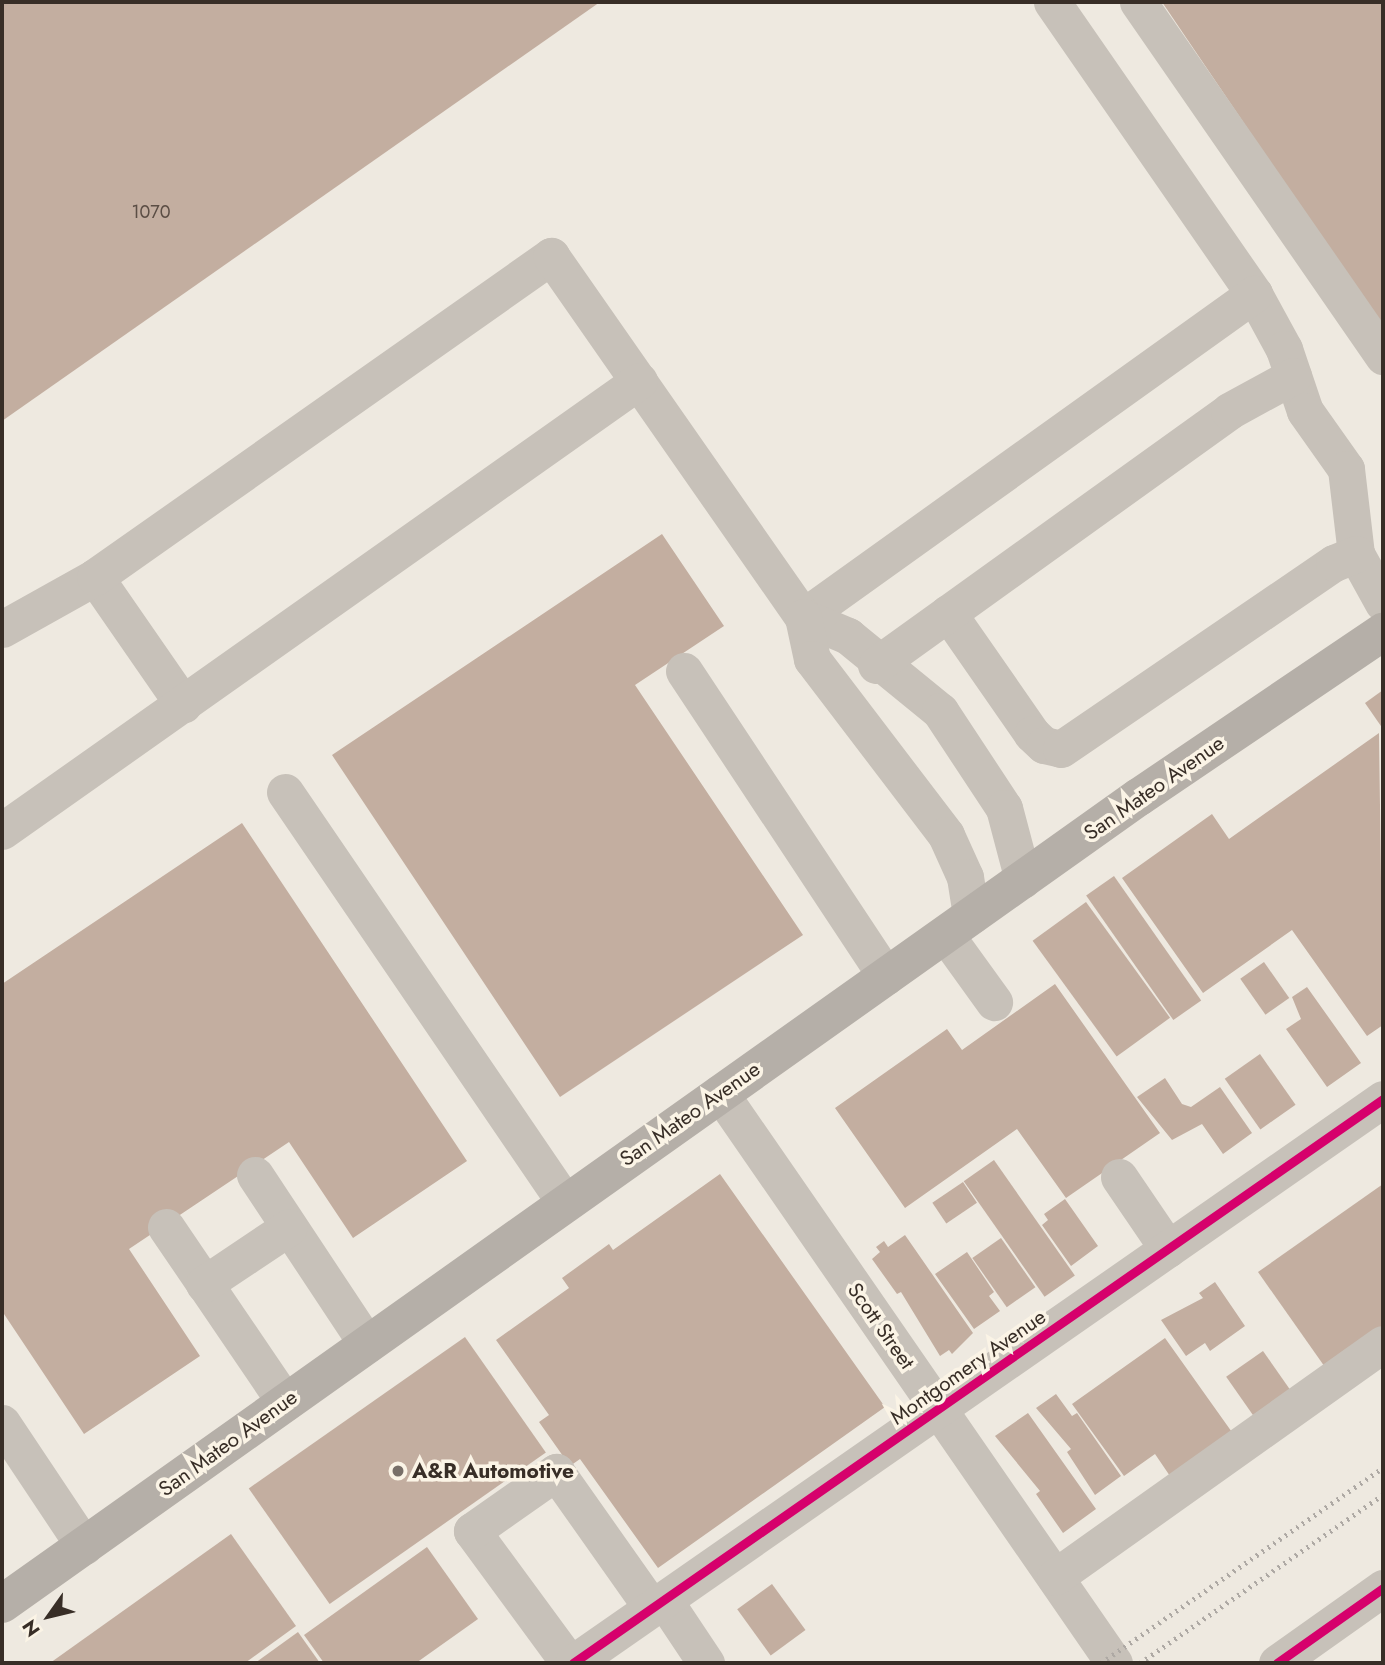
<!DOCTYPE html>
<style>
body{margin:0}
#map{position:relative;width:1385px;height:1665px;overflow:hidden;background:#eee9e0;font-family:Jost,sans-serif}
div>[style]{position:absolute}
.building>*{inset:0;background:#c3aea0;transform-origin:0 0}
.minor>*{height:37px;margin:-18.5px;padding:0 18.5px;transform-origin:18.5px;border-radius:18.5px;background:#c7c1b9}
.major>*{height:38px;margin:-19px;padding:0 19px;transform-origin:19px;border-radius:19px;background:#b5afa8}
.rail>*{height:5px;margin-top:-2.5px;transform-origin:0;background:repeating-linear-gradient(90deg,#aea9a4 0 2px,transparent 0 7px)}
.cycleway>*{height:9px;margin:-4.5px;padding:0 4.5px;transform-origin:4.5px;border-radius:4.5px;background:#d6006c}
.dots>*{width:19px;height:19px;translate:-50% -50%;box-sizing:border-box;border:4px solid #fbf4e6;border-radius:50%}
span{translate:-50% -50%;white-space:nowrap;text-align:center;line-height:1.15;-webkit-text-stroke:7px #fbf4e6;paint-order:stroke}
.number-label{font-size:18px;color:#5b4e45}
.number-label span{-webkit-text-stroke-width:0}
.street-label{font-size:21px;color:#382e27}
.poi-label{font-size:21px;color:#382e27;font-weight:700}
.left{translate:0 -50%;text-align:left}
.frame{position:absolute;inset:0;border:4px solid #382e27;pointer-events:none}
.north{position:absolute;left:14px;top:1581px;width:70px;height:70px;-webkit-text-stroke:5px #fbf4e6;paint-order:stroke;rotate:236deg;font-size:19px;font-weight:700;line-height:28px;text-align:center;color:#382e27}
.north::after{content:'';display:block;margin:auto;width:24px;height:32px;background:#382e27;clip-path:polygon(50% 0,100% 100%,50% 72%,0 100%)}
</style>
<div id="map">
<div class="building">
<i style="clip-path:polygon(2px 2px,600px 2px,2px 421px)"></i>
<i style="clip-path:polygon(1162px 2px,1383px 2px,1383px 329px)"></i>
<i style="clip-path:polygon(662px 534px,724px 626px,635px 685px,803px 935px,560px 1097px,332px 755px)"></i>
<i style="clip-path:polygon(1383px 690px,1383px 729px,1365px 703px)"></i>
<i style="clip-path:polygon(1379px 733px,1383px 1025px,1367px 1036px,1292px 930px,1203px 993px,1122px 878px,1212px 814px,1229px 839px)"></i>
<i style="clip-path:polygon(242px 823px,467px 1161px,353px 1238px,289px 1142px,129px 1249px,200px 1356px,84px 1434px,2px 1311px,2px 984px)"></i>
<i style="left:1114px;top:876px;width:152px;height:34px;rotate:55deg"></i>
<i style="left:1086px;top:902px;width:143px;height:66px;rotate:54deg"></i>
<i style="left:1264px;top:962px;width:44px;height:29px;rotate:55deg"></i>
<i style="clip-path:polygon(1055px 984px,1160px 1133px,1066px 1198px,1017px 1129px,905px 1208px,835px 1108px,947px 1029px,962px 1050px)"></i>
<i style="clip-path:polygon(1307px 987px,1361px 1063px,1327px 1087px,1286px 1029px,1301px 1019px,1292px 997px)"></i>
<i style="left:1260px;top:1054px;width:62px;height:43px;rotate:55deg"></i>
<i style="clip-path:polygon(1165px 1078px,1182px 1104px,1191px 1107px,1220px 1087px,1252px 1133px,1223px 1154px,1202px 1124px,1172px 1140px,1137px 1097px)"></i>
<i style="left:994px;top:1160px;width:141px;height:37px;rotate:55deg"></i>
<i style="clip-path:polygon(720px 1174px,885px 1407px,658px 1568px,580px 1459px,570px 1466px,539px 1422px,549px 1415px,496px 1340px,569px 1288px,562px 1278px,609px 1244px,613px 1250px)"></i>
<i style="left:963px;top:1182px;width:25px;height:37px;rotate:56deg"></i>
<i style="clip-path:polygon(1383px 1184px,1383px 1330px,1327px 1370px,1258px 1272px)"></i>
<i style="clip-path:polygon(1065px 1199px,1098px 1246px,1071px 1266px,1042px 1225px,1048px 1220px,1044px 1214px)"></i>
<i style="clip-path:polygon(905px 1235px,973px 1333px,952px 1354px,949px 1350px,940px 1356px,901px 1292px,897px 1294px,872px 1259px,880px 1252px,876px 1247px,884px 1241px,888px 1247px)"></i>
<i style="left:1001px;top:1238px;width:60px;height:35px;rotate:55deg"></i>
<i style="clip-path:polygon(967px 1252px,994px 1292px,989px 1296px,1000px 1311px,974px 1329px,935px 1274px)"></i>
<i style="clip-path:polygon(1215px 1282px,1245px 1326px,1210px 1351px,1205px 1343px,1186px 1356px,1161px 1320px,1203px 1298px,1199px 1293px)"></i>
<i style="left:465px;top:1337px;width:141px;height:264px;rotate:55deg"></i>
<i style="clip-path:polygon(1165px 1338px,1234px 1435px,1172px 1479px,1155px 1454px,1124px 1476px,1072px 1404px)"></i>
<i style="left:1263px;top:1351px;width:47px;height:45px;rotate:55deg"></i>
<i style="clip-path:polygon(1056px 1394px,1072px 1416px,1077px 1413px,1121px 1476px,1095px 1495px,1067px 1452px,1071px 1449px,1036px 1408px)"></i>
<i style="clip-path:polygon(1028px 1413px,1096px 1509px,1063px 1533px,1036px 1494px,1040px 1491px,995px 1436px)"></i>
<i style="clip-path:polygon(231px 1534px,296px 1626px,245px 1663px,50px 1663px)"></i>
<i style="clip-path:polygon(427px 1547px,478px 1619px,416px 1663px,324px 1663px,304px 1635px)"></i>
<i style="left:772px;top:1584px;width:57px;height:43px;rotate:54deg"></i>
<i style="clip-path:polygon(298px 1632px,320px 1663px,255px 1663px)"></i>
</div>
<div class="minor">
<i style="left:1052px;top:2px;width:355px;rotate:55.3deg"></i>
<i style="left:1254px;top:294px;width:63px;rotate:61.4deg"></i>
<i style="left:1284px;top:349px;width:65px;rotate:71.3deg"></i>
<i style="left:1305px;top:411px;width:71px;rotate:54.7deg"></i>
<i style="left:1346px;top:469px;width:86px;rotate:83.3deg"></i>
<i style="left:1356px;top:554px;width:56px;rotate:61.1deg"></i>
<i style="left:1138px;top:2px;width:431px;rotate:55.3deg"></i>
<i style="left:95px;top:577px;width:155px;rotate:55.3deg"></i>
<i style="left:948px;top:613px;width:147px;rotate:55.2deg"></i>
<i style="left:1032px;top:734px;width:16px;rotate:43deg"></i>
<i style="left:1044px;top:745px;width:17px;rotate:13deg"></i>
<i style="left:1061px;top:749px;width:330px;rotate:-34.3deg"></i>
<i style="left:1334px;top:563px;width:24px;rotate:-22deg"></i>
<i style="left:803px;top:617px;width:555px;rotate:-35.61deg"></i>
<i style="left:803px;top:617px;width:49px;rotate:22.9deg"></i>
<i style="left:848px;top:636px;width:119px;rotate:39.2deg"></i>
<i style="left:940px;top:711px;width:116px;rotate:56.6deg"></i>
<i style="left:1004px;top:808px;width:74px;rotate:75.2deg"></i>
<i style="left:2px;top:629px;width:107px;rotate:-29.2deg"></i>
<i style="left:95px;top:577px;width:558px;rotate:-35.14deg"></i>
<i style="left:551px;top:256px;width:440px;rotate:55.1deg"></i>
<i style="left:803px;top:617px;width:43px;rotate:77.9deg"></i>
<i style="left:812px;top:659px;width:221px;rotate:52.7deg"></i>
<i style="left:946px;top:835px;width:46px;rotate:65.7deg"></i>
<i style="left:965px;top:877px;width:39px;rotate:81deg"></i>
<i style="left:876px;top:665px;width:435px;rotate:-35.7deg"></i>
<i style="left:1229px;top:411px;width:73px;rotate:-28.7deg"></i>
<i style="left:684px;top:671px;width:366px;rotate:56.5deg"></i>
<i style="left:285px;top:792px;width:497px;rotate:55.7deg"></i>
<i style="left:2px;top:831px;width:780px;rotate:-35.24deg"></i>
<i style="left:945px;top:934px;width:84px;rotate:54.2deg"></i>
<i style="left:720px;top:1093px;width:693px;rotate:55.35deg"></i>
<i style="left:255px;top:1175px;width:203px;rotate:56.5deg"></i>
<i style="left:1119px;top:1177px;width:87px;rotate:55.8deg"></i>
<i style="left:166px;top:1227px;width:212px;rotate:55.8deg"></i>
<i style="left:204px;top:1284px;width:102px;rotate:-33.8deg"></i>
<i style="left:2px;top:1423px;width:148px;rotate:56.3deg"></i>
<i style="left:1055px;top:1577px;width:402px;rotate:-35.4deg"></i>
<i style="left:664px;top:1600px;width:76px;rotate:56.3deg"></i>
<i style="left:569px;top:1663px;width:164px;rotate:-126.3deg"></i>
<i style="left:472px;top:1531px;width:103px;rotate:-35.1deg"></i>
<i style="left:556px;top:1472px;width:166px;rotate:54.8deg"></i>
<i style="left:573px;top:1663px;width:987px;rotate:-34.85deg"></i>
<i style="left:1277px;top:1663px;width:130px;rotate:-35.3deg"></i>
</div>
<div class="major">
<i style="left:2px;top:1604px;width:1394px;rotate:-35.37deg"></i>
<i style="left:1139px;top:797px;width:295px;rotate:-34.1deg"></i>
</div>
<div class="rail">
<i style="left:1101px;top:1663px;width:343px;rotate:-34.7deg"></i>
<i style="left:1140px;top:1663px;width:295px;rotate:-34.7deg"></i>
</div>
<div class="cycleway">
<i style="left:573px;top:1663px;width:987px;rotate:-34.85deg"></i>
<i style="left:1277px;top:1663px;width:130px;rotate:-35.3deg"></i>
</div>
<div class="dots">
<i style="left:398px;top:1471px;background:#786f68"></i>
</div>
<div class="number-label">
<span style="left:151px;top:212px">1070</span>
</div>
<div class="street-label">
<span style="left:1154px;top:788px;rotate:-35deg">San Mateo Avenue</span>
<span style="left:690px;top:1114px;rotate:-35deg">San Mateo Avenue</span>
<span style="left:881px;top:1326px;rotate:55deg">Scott Street</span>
<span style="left:968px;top:1367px;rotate:-35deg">Montgomery Avenue</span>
<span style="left:228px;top:1443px;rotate:-36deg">San Mateo Avenue</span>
</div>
<div class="poi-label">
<span class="left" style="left:412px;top:1471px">A&amp;R Automotive</span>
</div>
<div class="frame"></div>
<div class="north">N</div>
</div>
